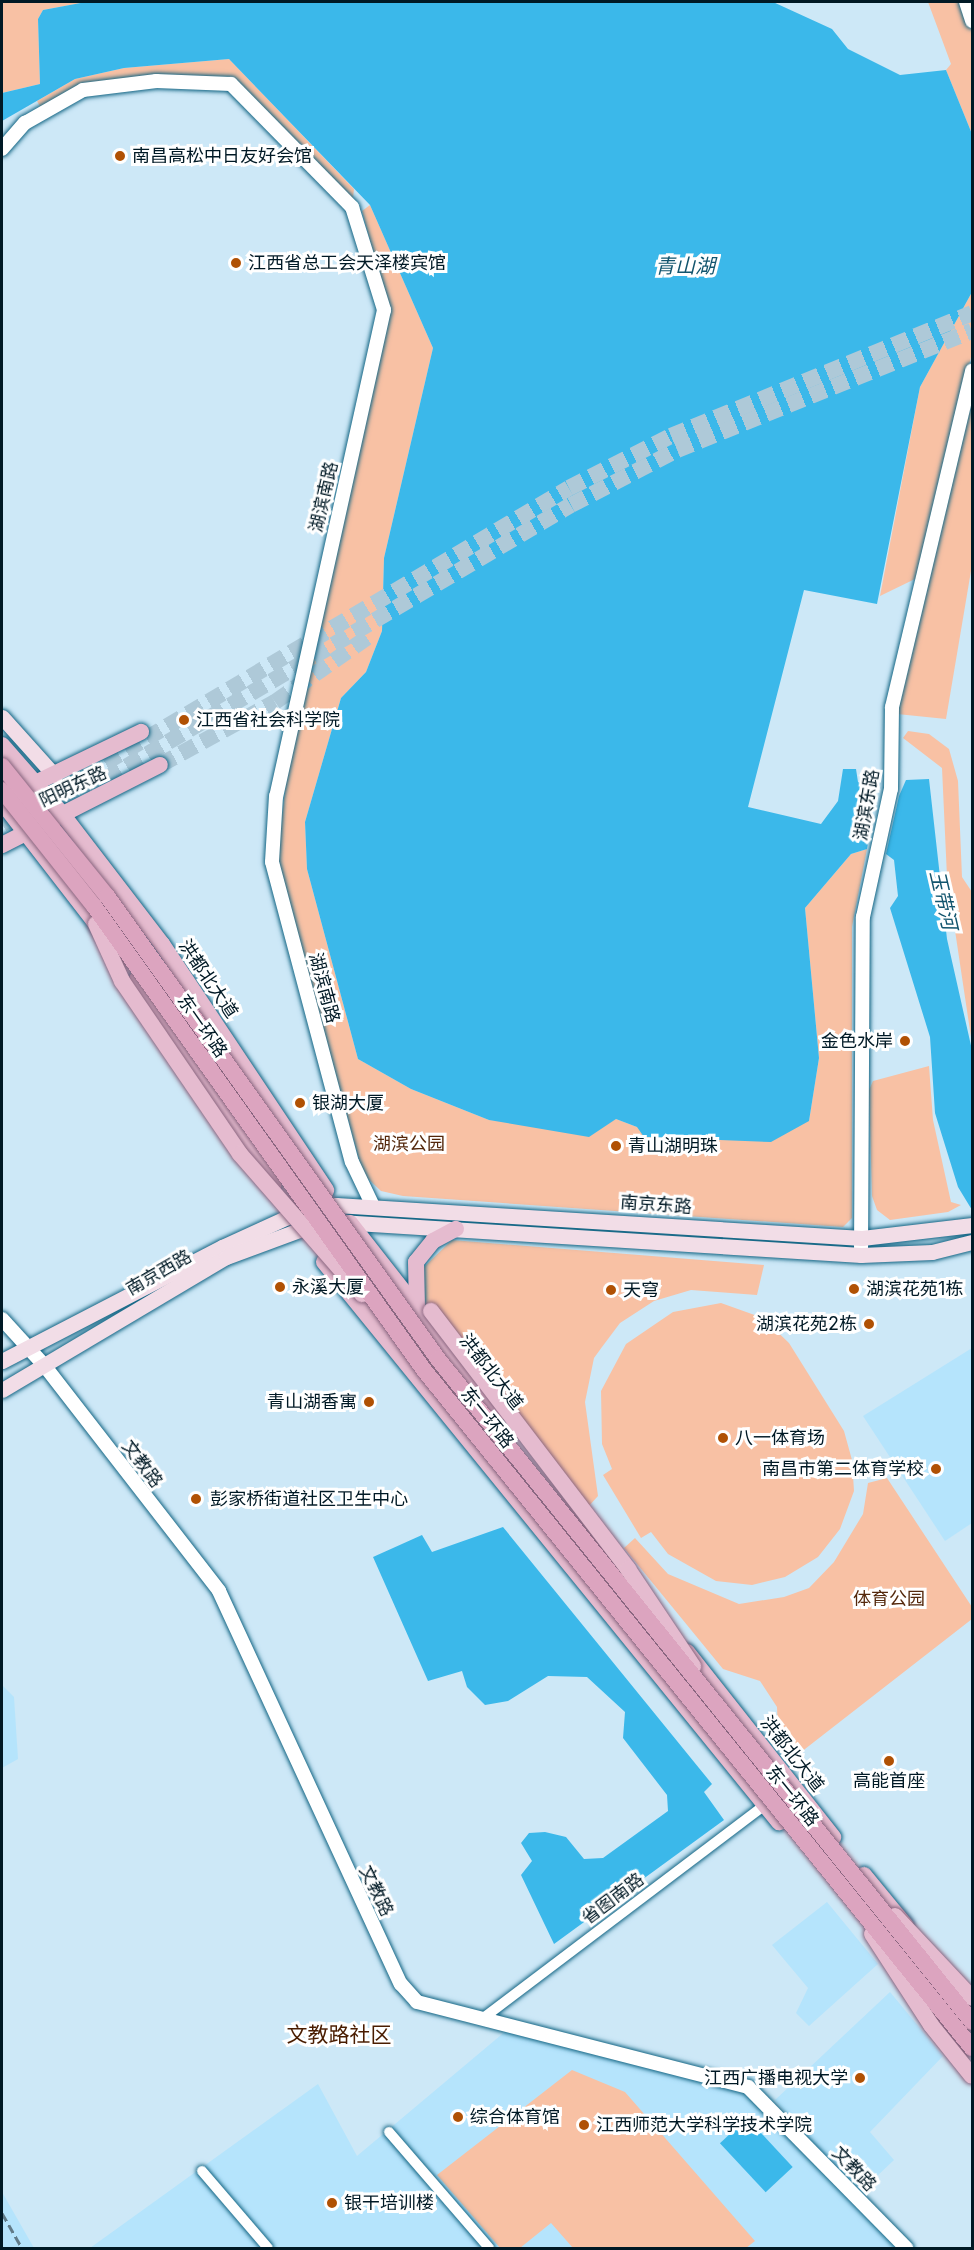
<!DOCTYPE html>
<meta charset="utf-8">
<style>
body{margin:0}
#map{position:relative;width:974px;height:2250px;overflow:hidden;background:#cde8f7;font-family:Inter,"Noto Sans SC",sans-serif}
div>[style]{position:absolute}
.built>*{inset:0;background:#b5e4fc}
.green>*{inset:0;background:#f8c1a4}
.water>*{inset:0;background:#3bb8ea;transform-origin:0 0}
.primary-tunnel>*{height:16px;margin-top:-8px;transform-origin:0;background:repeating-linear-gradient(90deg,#aec9d8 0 16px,transparent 0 24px)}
.roads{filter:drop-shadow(0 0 2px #136584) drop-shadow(0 0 2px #136584)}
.minor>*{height:10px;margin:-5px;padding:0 5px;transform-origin:5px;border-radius:5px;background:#fff}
.tertiary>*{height:14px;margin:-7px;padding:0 7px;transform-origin:7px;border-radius:7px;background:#fff}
.secondary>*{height:15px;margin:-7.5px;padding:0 7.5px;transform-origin:7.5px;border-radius:7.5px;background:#f2dde7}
.primary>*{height:16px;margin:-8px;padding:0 8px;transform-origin:8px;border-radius:8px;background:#e5bbcf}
.rail>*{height:3px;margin-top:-1.5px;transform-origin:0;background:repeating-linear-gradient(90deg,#617b88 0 9px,transparent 0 13.5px)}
.bridges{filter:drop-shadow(0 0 2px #89657f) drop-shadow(0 0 2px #89657f)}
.primary-bridge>*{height:16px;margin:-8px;padding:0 8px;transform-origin:8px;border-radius:8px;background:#e5bbcf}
.trunk-bridge>*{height:16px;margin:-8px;padding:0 8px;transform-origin:8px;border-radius:8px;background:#dca4bf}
.dots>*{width:16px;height:16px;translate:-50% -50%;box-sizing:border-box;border:3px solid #fff;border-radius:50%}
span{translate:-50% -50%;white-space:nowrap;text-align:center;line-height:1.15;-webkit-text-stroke:6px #fff;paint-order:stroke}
.poi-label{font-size:18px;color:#001925}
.left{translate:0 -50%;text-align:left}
.right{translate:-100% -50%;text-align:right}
.street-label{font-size:18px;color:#001925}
.park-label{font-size:18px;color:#54280c}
.water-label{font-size:20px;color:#12556e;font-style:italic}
.quarter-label{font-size:21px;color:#491c00}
.frame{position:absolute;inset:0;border:3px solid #001925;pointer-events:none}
</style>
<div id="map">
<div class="built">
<i style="clip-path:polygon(972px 1348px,972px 1523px,945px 1541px,863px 1416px)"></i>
<i style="clip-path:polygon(2px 1685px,14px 1697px,18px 1759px,2px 1768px)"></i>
<i style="clip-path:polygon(827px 1902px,878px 1964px,809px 2026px,796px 2013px,808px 1988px,772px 1945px)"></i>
<i style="clip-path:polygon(890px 1992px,943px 2056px,870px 2132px,894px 2160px,857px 2195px,775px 2100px)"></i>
<i style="clip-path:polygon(507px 2030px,745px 2094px,897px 2248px,90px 2248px,318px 2084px,357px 2156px)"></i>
<i style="clip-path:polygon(2px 2192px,34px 2248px,2px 2248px)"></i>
</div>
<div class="green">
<i style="clip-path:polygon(2px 2px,86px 2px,43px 10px,38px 19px,40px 84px,2px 93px)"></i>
<i style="clip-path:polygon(928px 2px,962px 2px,972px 33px,972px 134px,946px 70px,951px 64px)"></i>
<i style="clip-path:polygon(229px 59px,354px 189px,352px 207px,231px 84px,83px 90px,43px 112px,37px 101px,75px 79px,124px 68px)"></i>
<i style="clip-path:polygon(370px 205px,433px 348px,384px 558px,382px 631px,366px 672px,341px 698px,305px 822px,307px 869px,358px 1059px,411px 1089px,489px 1120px,595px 1129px,616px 1119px,637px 1127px,809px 1121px,819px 1058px,805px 908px,851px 854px,867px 849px,852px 927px,852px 1218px,843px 1227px,403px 1196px,381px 1191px,363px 1174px,277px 860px,288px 765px,388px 308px,362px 211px)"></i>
<i style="clip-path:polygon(972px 292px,972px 353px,917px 578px,880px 596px,920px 387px)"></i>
<i style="clip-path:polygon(972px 393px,972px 565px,946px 719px,897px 714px)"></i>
<i style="clip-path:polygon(908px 731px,929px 734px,949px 749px,958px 781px,962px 877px,972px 892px,972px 1044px,947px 877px,942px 768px,903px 738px)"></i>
<i style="clip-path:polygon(929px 1066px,933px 1120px,951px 1202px,961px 1205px,948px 1212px,890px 1220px,877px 1210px,872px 1196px,869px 1090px,873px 1081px)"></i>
<i style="clip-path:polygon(452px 1240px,764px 1265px,757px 1295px,691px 1290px,654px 1301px,620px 1323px,602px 1347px,594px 1358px,585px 1402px,598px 1496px,587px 1508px,422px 1305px,424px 1267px)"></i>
<i style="clip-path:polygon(721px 1303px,763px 1318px,789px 1343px,844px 1431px,852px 1460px,854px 1491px,840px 1529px,818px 1557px,785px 1577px,752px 1585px,716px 1581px,668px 1554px,651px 1532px,641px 1538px,603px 1475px,612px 1469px,602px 1444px,601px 1391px,626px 1344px,673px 1312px)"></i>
<i style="clip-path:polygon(887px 1478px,972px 1607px,972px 1619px,796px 1756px,778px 1734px,777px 1707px,760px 1681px,723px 1669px,624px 1548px,635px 1538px,668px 1574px,739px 1604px,784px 1597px,809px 1588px,834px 1562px,863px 1514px,868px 1483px)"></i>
<i style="clip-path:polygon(572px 2070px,625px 2092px,755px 2241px,746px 2248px,573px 2248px,551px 2223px,520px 2248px,500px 2248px,437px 2175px)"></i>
</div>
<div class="water">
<i style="clip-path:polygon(86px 2px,773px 2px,832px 29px,848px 49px,900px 75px,946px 70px,972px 134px,972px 292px,920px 387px,877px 604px,804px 590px,748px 807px,821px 824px,838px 801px,843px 769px,856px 769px,858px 782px,877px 791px,867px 849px,851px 854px,805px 908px,819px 1058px,809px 1121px,771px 1142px,644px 1137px,637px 1127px,616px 1119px,589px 1137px,489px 1120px,411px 1089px,358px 1059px,307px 869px,305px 822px,341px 698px,366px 672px,382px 631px,384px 558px,433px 348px,370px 205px,229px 59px,124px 68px,75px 79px,2px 121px,2px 93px,40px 84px,38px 19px,43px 10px)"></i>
<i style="clip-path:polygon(929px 779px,947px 939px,972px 1050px,972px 1210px,958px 1187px,935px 1113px,930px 1037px,890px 908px,898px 896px,894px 860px,886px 854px,899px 796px,906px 780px)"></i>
<i style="clip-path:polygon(503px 1527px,712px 1784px,704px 1792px,724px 1820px,554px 1944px,521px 1875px,532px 1861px,521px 1843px,529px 1833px,545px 1832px,566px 1837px,584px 1859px,603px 1858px,668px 1811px,667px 1795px,623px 1738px,625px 1712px,587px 1677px,548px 1676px,508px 1701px,485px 1705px,467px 1687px,462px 1671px,428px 1681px,373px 1557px,422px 1535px,432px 1552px)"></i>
<i style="left:747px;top:2118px;width:67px;height:37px;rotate:47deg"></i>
</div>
<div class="primary-tunnel">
<i style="left:160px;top:765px;width:131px;rotate:-28.7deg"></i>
<i style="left:275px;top:702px;width:113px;rotate:-35deg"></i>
<i style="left:44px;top:815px;width:611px;rotate:-30.47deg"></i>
<i style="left:571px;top:505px;width:119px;rotate:-27.4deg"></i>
<i style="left:677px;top:450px;width:318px;rotate:-22deg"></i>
<i style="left:2px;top:824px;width:659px;rotate:-30.65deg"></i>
<i style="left:569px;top:488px;width:114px;rotate:-27deg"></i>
<i style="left:671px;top:436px;width:325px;rotate:-22.2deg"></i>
</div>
<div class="roads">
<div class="minor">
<i style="left:482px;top:2019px;width:355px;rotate:-37.1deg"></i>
<i style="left:389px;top:2132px;width:153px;rotate:49.2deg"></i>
<i style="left:202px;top:2171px;width:101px;rotate:49.4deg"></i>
</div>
<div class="tertiary">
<i style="left:966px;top:2px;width:20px;rotate:72deg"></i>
<i style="left:2px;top:149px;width:35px;rotate:-49deg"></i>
<i style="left:25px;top:123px;width:67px;rotate:-29.6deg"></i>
<i style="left:83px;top:90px;width:74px;rotate:-7deg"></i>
<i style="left:156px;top:81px;width:75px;rotate:2.3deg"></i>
<i style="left:231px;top:84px;width:173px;rotate:45.5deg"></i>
<i style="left:352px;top:207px;width:108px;rotate:72.7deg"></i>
<i style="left:384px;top:310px;width:498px;rotate:102.5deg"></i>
<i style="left:276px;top:796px;width:66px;rotate:93.5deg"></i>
<i style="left:272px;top:862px;width:310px;rotate:75.1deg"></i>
<i style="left:352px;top:1162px;width:47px;rotate:64.5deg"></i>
<i style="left:861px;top:1255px;width:338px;rotate:-89.7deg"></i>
<i style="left:863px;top:917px;width:131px;rotate:-77.7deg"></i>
<i style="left:891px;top:789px;width:82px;rotate:-89.3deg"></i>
<i style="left:892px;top:707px;width:346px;rotate:-76.6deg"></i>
<i style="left:2px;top:1319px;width:62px;rotate:47.6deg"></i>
<i style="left:44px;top:1365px;width:286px;rotate:52.2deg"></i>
<i style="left:219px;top:1591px;width:433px;rotate:65.2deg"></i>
<i style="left:401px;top:1984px;width:24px;rotate:48deg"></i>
<i style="left:417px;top:2002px;width:342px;rotate:14.4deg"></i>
<i style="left:748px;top:2087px;width:226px;rotate:45.5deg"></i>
</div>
<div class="secondary">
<i style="left:2px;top:717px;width:79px;rotate:48.1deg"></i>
<i style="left:340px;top:1222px;width:522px;rotate:3.62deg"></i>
<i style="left:861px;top:1255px;width:71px;rotate:-2.4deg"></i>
<i style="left:932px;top:1252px;width:41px;rotate:-14deg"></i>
<i style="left:2px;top:1361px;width:248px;rotate:-27.4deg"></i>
<i style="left:222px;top:1247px;width:77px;rotate:-24.6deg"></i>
<i style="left:292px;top:1215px;width:45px;rotate:-12.8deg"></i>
<i style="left:336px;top:1205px;width:527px;rotate:3.59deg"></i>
<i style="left:862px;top:1238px;width:111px;rotate:-6.7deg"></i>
<i style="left:2px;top:1390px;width:261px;rotate:-30.7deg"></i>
<i style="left:226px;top:1257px;width:93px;rotate:-20.2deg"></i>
</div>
<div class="primary">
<i style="left:2px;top:745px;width:93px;rotate:48.9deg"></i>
<i style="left:63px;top:815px;width:163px;rotate:52.5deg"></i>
<i style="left:162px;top:944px;width:296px;rotate:56.3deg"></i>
<i style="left:25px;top:788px;width:129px;rotate:-25.8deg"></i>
<i style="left:2px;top:802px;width:167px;rotate:52.3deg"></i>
<i style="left:2px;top:845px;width:177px;rotate:-26.9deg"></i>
<i style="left:137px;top:979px;width:247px;rotate:56.4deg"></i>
<i style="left:350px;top:1223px;width:241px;rotate:51.9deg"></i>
<i style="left:324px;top:1262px;width:722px;rotate:50.91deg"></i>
<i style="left:417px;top:1307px;width:45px;rotate:-91.3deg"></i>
<i style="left:416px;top:1262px;width:27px;rotate:-51deg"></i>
<i style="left:433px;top:1241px;width:26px;rotate:-28deg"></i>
<i style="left:687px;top:1652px;width:236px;rotate:51.7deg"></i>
<i style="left:864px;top:1875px;width:65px;rotate:50.6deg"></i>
</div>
</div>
<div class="rail">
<i style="left:2px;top:2213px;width:40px;rotate:60.3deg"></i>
</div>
<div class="bridges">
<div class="primary-bridge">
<i style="left:96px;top:924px;width:63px;rotate:65.5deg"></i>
<i style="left:122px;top:981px;width:209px;rotate:55.7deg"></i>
<i style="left:240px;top:1154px;width:186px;rotate:48.9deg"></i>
<i style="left:431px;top:1311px;width:325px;rotate:52.6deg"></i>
<i style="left:628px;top:1569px;width:117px;rotate:56.2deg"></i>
<i style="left:895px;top:1916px;width:112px;rotate:46.8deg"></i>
<i style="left:872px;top:1934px;width:108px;rotate:57deg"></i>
<i style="left:931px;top:2025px;width:65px;rotate:51.2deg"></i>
</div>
<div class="trunk-bridge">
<i style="left:2px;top:766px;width:167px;rotate:51.1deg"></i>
<i style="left:107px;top:896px;width:569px;rotate:54.44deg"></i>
<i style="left:438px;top:1359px;width:851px;rotate:51.15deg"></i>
<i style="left:2px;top:790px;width:148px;rotate:51.6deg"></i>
<i style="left:94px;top:906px;width:569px;rotate:54.58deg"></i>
<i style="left:424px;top:1370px;width:872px;rotate:51.05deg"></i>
</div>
</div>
<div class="dots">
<i style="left:120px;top:156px;background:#b05104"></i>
<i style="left:236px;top:263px;background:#b05104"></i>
<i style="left:184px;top:720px;background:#b05104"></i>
<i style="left:905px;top:1041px;background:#b05104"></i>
<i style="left:300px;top:1103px;background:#b05104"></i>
<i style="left:616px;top:1146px;background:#b05104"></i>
<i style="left:280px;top:1287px;background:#b05104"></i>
<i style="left:854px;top:1289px;background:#b05104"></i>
<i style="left:611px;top:1290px;background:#b05104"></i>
<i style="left:869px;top:1324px;background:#b05104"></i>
<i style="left:369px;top:1402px;background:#b05104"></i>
<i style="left:723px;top:1438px;background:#b05104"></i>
<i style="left:936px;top:1469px;background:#b05104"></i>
<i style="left:196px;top:1499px;background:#b05104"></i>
<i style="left:889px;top:1761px;background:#b05104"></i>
<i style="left:860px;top:2078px;background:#b05104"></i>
<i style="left:458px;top:2117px;background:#b05104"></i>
<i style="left:584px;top:2125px;background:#b05104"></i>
<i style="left:332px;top:2203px;background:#b05104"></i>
</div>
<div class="poi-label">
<span class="left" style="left:132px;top:156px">南昌高松中日友好会馆</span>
<span class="left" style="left:248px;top:263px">江西省总工会天泽楼宾馆</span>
<span class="left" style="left:196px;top:720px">江西省社会科学院</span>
<span class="right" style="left:893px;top:1041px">金色水岸</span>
<span class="left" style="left:312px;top:1103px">银湖大厦</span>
<span class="left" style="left:628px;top:1146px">青山湖明珠</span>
<span class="left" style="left:292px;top:1287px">永溪大厦</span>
<span class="left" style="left:866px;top:1289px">湖滨花苑1栋</span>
<span class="left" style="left:623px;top:1290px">天穹</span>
<span class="right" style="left:857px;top:1324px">湖滨花苑2栋</span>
<span class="right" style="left:357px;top:1402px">青山湖香寓</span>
<span class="left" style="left:735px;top:1438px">八一体育场</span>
<span class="right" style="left:924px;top:1469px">南昌市第二体育学校</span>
<span class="left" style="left:210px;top:1499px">彭家桥街道社区卫生中心</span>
<span style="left:889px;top:1781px">高能首座</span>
<span class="right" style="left:848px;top:2078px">江西广播电视大学</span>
<span class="left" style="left:470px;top:2117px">综合体育馆</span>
<span class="left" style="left:596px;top:2125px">江西师范大学科学技术学院</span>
<span class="left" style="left:344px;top:2203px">银干培训楼</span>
</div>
<div class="street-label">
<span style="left:324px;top:497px;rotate:-77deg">湖滨南路</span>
<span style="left:73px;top:787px;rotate:-25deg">阳明东路</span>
<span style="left:867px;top:805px;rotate:-80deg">湖滨东路</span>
<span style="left:208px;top:979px;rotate:56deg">洪都北大道</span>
<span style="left:324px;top:988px;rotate:75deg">湖滨南路</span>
<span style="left:202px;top:1026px;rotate:55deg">东一环路</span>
<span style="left:656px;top:1205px;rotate:4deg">南京东路</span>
<span style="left:159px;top:1273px;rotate:-30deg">南京西路</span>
<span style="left:491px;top:1372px;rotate:52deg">洪都北大道</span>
<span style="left:487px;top:1418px;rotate:51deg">东一环路</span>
<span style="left:142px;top:1464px;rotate:53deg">文教路</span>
<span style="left:792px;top:1754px;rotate:52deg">洪都北大道</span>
<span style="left:792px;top:1796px;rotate:51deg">东一环路</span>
<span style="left:376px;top:1891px;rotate:64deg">文教路</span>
<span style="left:613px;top:1899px;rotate:-37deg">省图南路</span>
<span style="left:854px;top:2169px;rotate:46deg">文教路</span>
</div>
<div class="park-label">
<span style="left:409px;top:1144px">湖滨公园</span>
<span style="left:889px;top:1599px">体育公园</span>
</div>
<div class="water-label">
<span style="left:685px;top:266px">青山湖</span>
<span style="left:943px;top:900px;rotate:77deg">玉带河</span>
</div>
<div class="quarter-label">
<span style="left:339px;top:2035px">文教路社区</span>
</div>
<div class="frame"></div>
</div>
